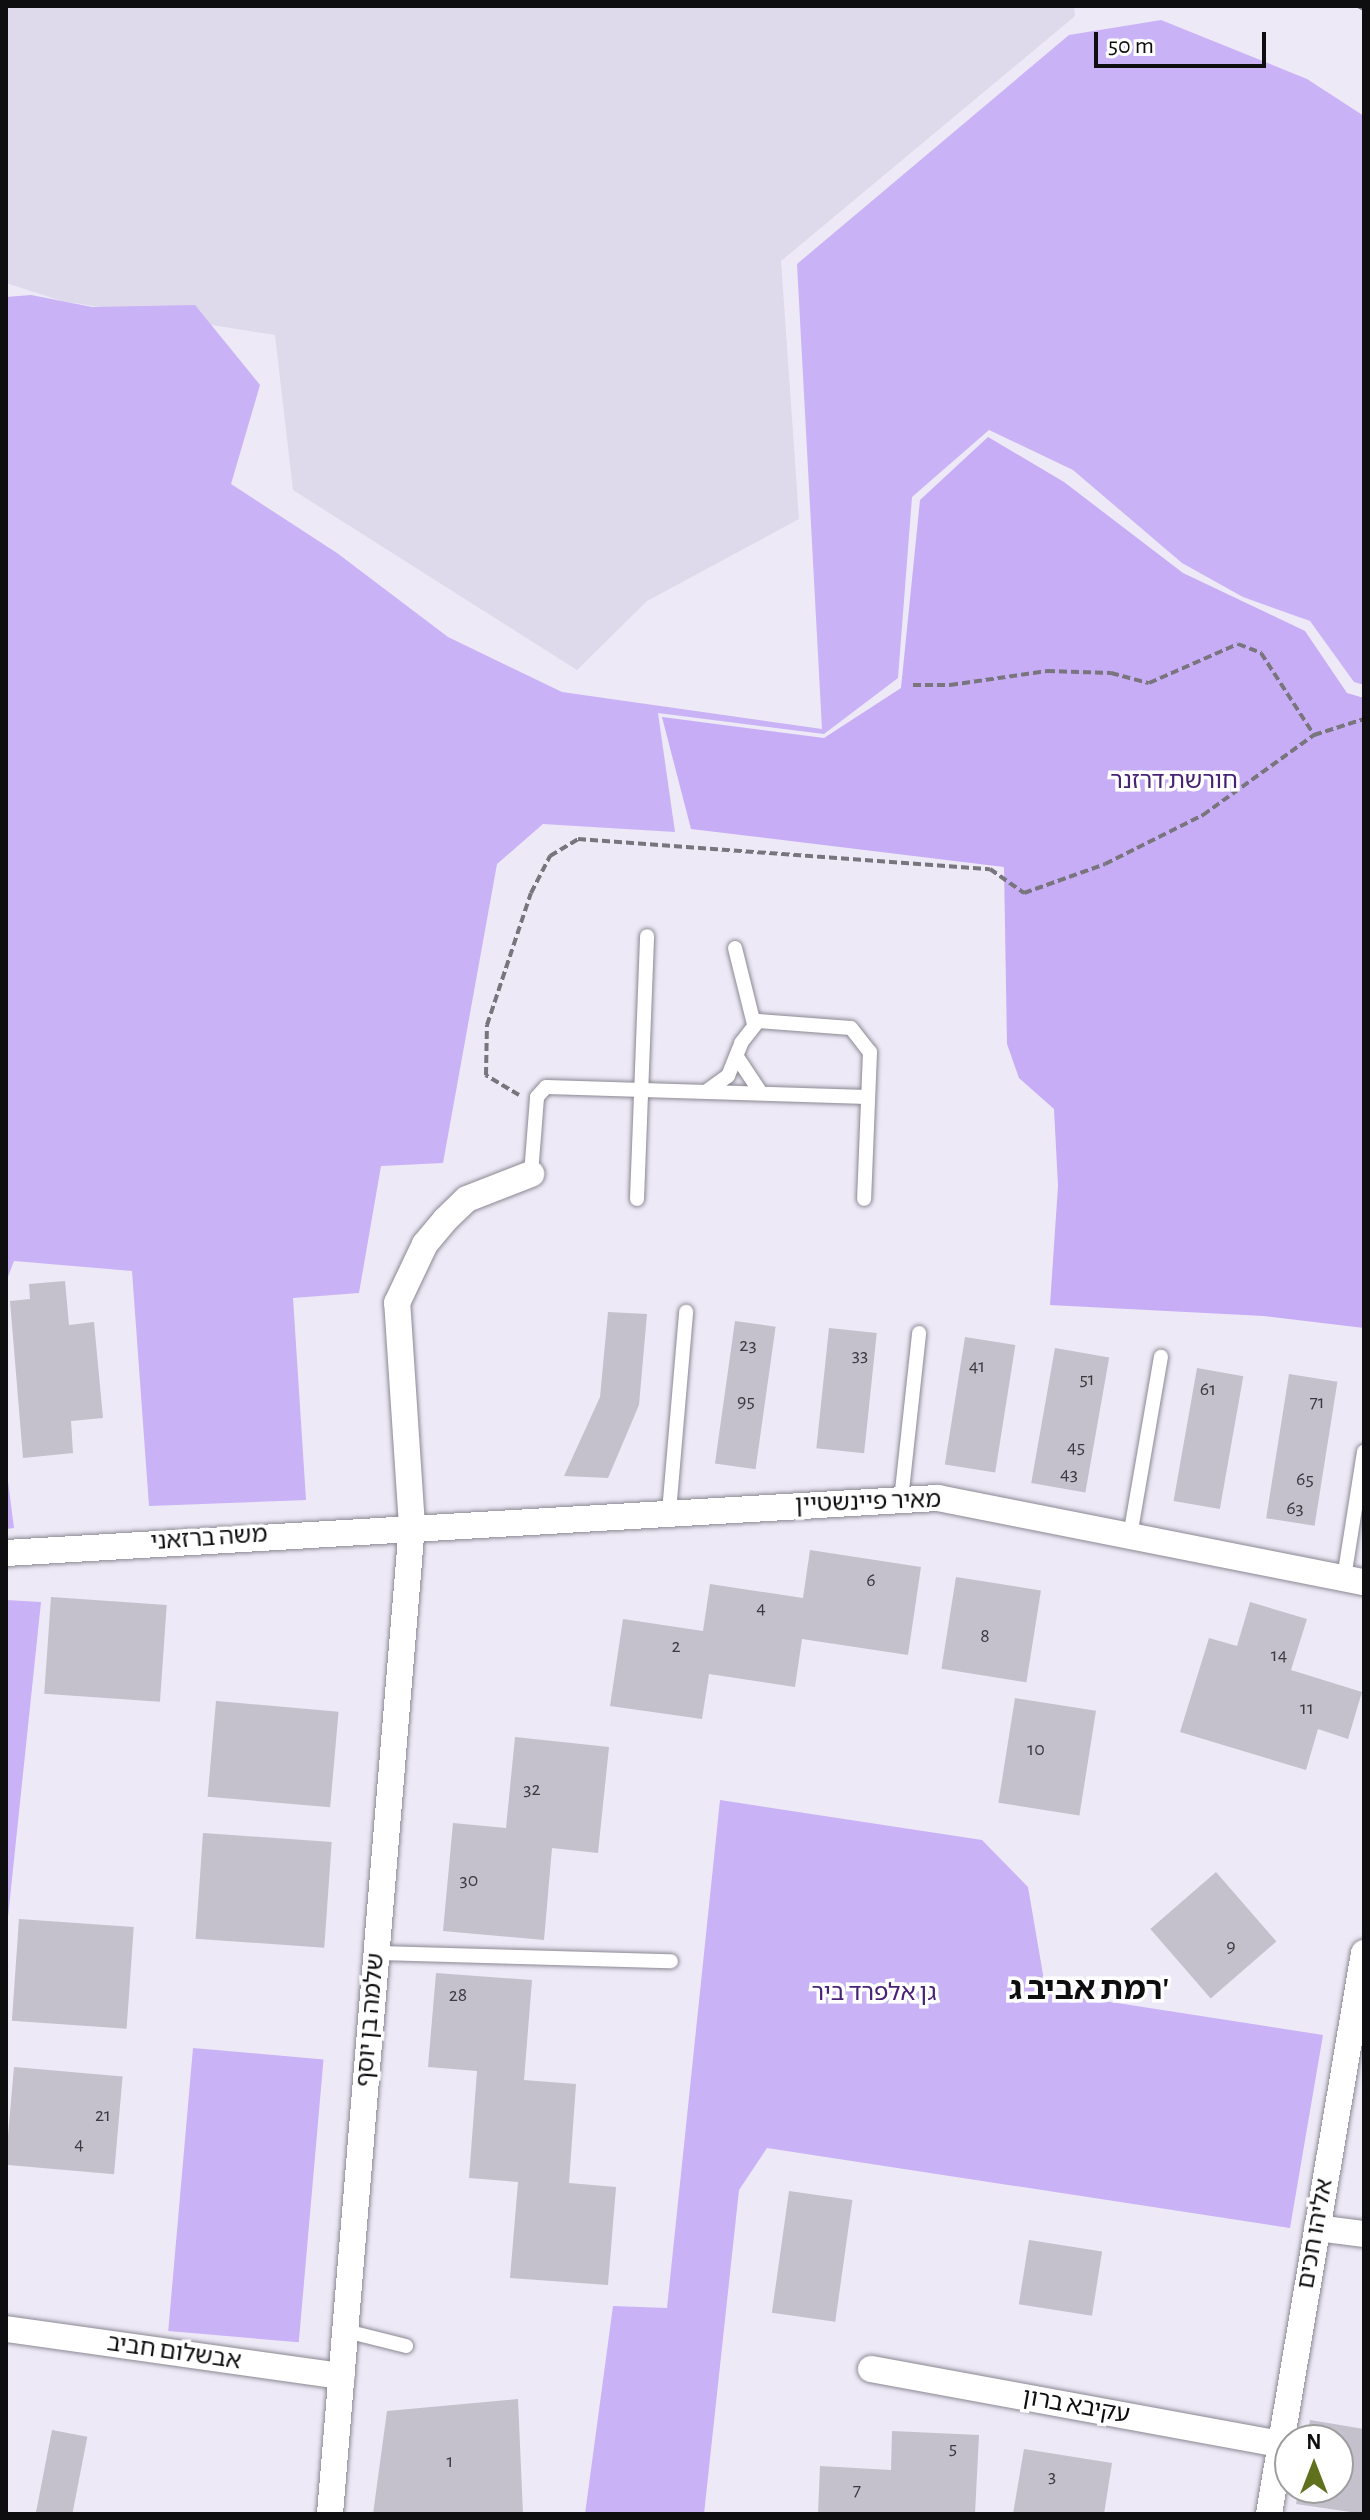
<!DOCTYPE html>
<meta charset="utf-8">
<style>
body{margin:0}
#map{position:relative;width:1370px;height:2520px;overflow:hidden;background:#ede9f6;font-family:"Alegreya Sans","Noto Sans Hebrew",sans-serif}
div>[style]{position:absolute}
.built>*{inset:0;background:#ded9eb}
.green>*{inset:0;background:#cab2f6;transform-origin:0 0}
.forest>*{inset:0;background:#c7adf6}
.building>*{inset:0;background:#c4c1cc;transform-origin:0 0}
.path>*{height:4px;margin-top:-2px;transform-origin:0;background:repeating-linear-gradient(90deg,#78757d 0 8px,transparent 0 12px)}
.roads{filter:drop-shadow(0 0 2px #8b8893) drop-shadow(0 0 2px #8b8893)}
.service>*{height:14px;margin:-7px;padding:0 7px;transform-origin:7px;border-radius:7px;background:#fff}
.minor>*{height:26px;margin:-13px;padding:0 13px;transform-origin:13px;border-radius:13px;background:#fff}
span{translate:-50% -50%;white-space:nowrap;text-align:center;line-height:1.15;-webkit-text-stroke:7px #fff;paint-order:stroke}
.number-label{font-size:20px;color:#3c3a3f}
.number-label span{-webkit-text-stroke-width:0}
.park-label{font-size:24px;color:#482275}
.street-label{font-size:24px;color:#0e0d10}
.district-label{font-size:32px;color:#0e0d10;font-weight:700}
.frame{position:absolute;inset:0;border:8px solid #0e0d10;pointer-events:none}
.north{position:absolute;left:1274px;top:2424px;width:80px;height:80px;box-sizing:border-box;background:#fff;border:2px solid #9f9e9f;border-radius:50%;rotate:0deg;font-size:22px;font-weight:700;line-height:32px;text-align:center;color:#0e0d10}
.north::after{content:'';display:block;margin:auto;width:28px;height:36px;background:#60711e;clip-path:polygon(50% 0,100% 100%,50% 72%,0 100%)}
.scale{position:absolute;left:1094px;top:32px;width:172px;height:36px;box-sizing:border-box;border:4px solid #0e0d10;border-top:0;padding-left:10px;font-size:24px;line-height:28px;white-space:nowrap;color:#0e0d10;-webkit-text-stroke:6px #fff;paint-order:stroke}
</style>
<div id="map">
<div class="built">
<i style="clip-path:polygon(6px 6px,1074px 6px,1075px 16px,781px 261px,799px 519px,647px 601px,577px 670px,293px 490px,275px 335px,62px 301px,6px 283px)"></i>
</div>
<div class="green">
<i style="clip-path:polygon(1161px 20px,1307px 79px,1364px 116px,1364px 685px,1354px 682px,1310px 621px,1243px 597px,1182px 563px,1073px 470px,989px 430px,912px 497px,898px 678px,824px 734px,658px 713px,675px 832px,543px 824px,497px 864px,443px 1163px,381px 1166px,359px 1293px,293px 1298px,306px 1500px,149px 1506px,132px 1271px,14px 1261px,6px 1282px,6px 297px,31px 295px,92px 307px,195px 305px,260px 385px,231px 484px,337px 553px,448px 637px,562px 692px,822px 729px,797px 264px,1069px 35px)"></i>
<i style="clip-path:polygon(6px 1466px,14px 1528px,6px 1529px)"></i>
<i style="clip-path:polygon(6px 1600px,41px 1602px,8px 1917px,6px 1917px)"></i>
<i style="clip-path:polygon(720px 1800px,982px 1840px,1028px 1887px,1046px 1992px,1323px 2035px,1290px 2228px,767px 2148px,739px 2190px,704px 2514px,585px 2514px,613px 2306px,667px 2308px)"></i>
<i style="left:193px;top:2048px;width:131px;height:284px;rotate:5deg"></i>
</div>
<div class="forest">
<i style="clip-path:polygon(988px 437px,1064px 482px,1183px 573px,1305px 631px,1347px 693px,1364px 698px,1364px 1328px,1264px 1316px,1050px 1305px,1058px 1186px,1054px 1109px,1019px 1078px,1007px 1044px,1004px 867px,691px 829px,662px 717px,824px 738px,901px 688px,920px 500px)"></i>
</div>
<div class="building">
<i style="clip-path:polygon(65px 1281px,69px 1325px,94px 1322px,103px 1418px,71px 1421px,73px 1453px,23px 1458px,10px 1301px,30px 1299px,29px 1284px)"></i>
<i style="clip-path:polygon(608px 1312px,647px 1314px,639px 1405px,608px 1478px,564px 1476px,600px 1397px)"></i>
<i style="left:735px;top:1321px;width:41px;height:144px;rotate:8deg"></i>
<i style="left:829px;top:1328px;width:48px;height:121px;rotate:6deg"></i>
<i style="left:965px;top:1337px;width:51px;height:129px;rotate:9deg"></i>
<i style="left:1055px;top:1348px;width:55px;height:137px;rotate:10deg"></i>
<i style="left:1197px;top:1368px;width:47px;height:135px;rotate:10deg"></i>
<i style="left:1289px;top:1374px;width:49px;height:146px;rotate:9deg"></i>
<i style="clip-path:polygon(810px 1550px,921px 1567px,908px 1655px,802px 1639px,795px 1687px,709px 1674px,702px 1719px,610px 1706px,623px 1619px,703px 1631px,710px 1584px,803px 1598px)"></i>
<i style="left:956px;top:1577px;width:86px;height:93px;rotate:9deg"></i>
<i style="left:51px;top:1597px;width:116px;height:97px;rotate:4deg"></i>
<i style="clip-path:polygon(1250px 1602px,1307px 1619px,1291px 1670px,1362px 1692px,1348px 1739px,1318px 1729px,1306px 1770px,1180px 1732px,1209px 1638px,1237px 1646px)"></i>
<i style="left:1015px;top:1698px;width:82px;height:106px;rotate:9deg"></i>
<i style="left:216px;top:1701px;width:123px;height:96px;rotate:5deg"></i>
<i style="clip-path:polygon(515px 1737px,609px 1747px,598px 1853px,552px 1848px,544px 1940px,443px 1931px,453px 1823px,506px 1828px)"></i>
<i style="left:203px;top:1833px;width:129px;height:106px;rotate:4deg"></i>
<i style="left:1216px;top:1872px;width:92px;height:87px;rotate:49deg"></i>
<i style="left:19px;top:1919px;width:115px;height:102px;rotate:4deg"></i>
<i style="clip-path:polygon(436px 1973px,532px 1980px,524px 2080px,576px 2084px,569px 2183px,616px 2187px,608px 2285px,510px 2278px,518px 2182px,469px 2178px,477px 2071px,428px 2067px)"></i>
<i style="left:14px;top:2067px;width:109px;height:98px;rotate:5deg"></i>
<i style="left:789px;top:2191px;width:64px;height:123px;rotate:8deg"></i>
<i style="left:1029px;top:2240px;width:74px;height:65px;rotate:9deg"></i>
<i style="clip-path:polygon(518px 2399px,523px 2514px,373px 2514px,387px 2411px)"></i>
<i style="clip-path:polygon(1310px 2420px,1364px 2429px,1364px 2514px,1296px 2504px,1299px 2488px,1338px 2488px,1338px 2440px,1307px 2440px)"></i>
<i style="left:52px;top:2430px;width:36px;height:86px;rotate:11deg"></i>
<i style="clip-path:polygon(892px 2431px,979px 2435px,975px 2514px,818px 2514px,820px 2466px,891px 2470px)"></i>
<i style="clip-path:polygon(1024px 2449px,1112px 2463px,1104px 2514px,1013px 2514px)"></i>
</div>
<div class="path">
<i style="left:1358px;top:6px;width:7px;rotate:27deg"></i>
<i style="left:913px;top:685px;width:37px"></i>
<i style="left:950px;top:685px;width:98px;rotate:-8.2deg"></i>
<i style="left:1047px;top:671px;width:64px;rotate:1.8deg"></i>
<i style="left:1111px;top:673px;width:39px;rotate:15deg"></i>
<i style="left:1149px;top:683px;width:97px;rotate:-23.7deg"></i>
<i style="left:1238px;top:644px;width:25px;rotate:21deg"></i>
<i style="left:1261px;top:653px;width:98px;rotate:57.1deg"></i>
<i style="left:519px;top:1095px;width:39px;rotate:-149deg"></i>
<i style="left:486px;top:1075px;width:50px;rotate:-88.9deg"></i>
<i style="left:487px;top:1025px;width:139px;rotate:-71.6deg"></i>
<i style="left:531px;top:893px;width:42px;rotate:-62.8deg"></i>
<i style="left:550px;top:856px;width:33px;rotate:-31deg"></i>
<i style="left:578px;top:839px;width:413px;rotate:4.2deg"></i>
<i style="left:990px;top:869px;width:42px;rotate:35.2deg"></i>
<i style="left:1024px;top:893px;width:86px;rotate:-19.7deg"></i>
<i style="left:1105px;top:864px;width:110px;rotate:-26.6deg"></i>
<i style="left:1203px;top:815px;width:137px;rotate:-35.8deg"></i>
<i style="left:1314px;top:735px;width:52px;rotate:-17.7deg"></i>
</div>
<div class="roads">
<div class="service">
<i style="left:735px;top:948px;width:78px;rotate:76deg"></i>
<i style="left:737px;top:1057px;width:43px;rotate:56.3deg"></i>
<i style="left:707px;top:1091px;width:26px;rotate:-36deg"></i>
<i style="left:728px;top:1076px;width:35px;rotate:-68deg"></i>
<i style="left:741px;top:1043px;width:28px;rotate:-52deg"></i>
<i style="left:758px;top:1021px;width:93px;rotate:4.3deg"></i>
<i style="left:851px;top:1028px;width:31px;rotate:52deg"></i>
<i style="left:870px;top:1052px;width:147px;rotate:92.3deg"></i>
<i style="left:531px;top:1174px;width:77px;rotate:-85.5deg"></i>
<i style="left:537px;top:1097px;width:13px;rotate:-48deg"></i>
<i style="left:546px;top:1087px;width:322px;rotate:1.8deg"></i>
<i style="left:637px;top:1199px;width:263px;rotate:-87.8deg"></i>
<i style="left:901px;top:1500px;width:168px;rotate:-83.8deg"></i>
<i style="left:669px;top:1512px;width:201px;rotate:-85.1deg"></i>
<i style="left:1130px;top:1536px;width:182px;rotate:-80.2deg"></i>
<i style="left:1344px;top:1578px;width:128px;rotate:-81deg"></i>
<i style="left:377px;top:1953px;width:294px;rotate:1.6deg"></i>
<i style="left:346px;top:2331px;width:62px;rotate:14deg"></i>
</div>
<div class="minor">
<i style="left:6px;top:1553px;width:934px;rotate:-3.38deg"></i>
<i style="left:938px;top:1498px;width:434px;rotate:11.2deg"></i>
<i style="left:1317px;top:2228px;width:47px;rotate:7.3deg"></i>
<i style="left:6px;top:2329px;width:339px;rotate:8deg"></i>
<i style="left:871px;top:2369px;width:417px;rotate:10.4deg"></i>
<i style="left:330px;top:2514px;width:991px;rotate:-85.26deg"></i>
<i style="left:412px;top:1526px;width:224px;rotate:-93.8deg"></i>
<i style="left:397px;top:1303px;width:65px;rotate:-64.6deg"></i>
<i style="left:425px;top:1244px;width:31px;rotate:-50deg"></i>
<i style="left:445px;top:1220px;width:30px;rotate:-44deg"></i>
<i style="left:467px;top:1199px;width:69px;rotate:-21.3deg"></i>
<i style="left:1269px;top:2514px;width:569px;rotate:-80.39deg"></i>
</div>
</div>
<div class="number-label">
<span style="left:748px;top:1345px">23</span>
<span style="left:860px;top:1355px">33</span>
<span style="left:977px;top:1366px">41</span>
<span style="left:1087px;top:1379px">51</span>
<span style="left:1208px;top:1389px">61</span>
<span style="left:746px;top:1401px">95</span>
<span style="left:1317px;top:1402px">71</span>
<span style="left:1076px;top:1447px">45</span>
<span style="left:1069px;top:1474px">43</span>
<span style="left:1305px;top:1479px">65</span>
<span style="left:1295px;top:1508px">63</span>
<span style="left:871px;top:1580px">6</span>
<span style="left:761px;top:1608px">4</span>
<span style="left:985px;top:1636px">8</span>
<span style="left:676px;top:1646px">2</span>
<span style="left:1279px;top:1655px">14</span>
<span style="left:1307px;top:1708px">11</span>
<span style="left:1036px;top:1749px">10</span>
<span style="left:532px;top:1789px">32</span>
<span style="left:469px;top:1880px">30</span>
<span style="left:1231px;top:1946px">9</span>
<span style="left:458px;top:1995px">28</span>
<span style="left:103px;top:2115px">21</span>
<span style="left:79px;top:2144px">4</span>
<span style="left:953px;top:2448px">5</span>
<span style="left:450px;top:2461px">1</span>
<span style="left:1052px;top:2476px">3</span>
<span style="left:857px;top:2490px">7</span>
</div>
<div class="park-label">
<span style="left:1174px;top:782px">חורשת דרזנר</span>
<span style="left:874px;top:1994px">גן אלפרד ביר</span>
</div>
<div class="street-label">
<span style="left:868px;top:1503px;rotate:-2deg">מאיר פיינשטיין</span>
<span style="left:209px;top:1539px;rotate:-4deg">משה ברזאני</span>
<span style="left:371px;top:2020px;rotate:-85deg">שלמה בן יוסף</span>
<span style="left:1316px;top:2234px;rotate:-80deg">אליהו חכים</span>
<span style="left:174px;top:2353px;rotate:8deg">אבשלום חביב</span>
<span style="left:1076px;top:2407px;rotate:10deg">עקיבא ברון</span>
</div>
<div class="district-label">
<span style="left:1089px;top:1989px">רמת אביב ג'</span>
</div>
<div class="frame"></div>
<div class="north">N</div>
<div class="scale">50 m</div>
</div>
